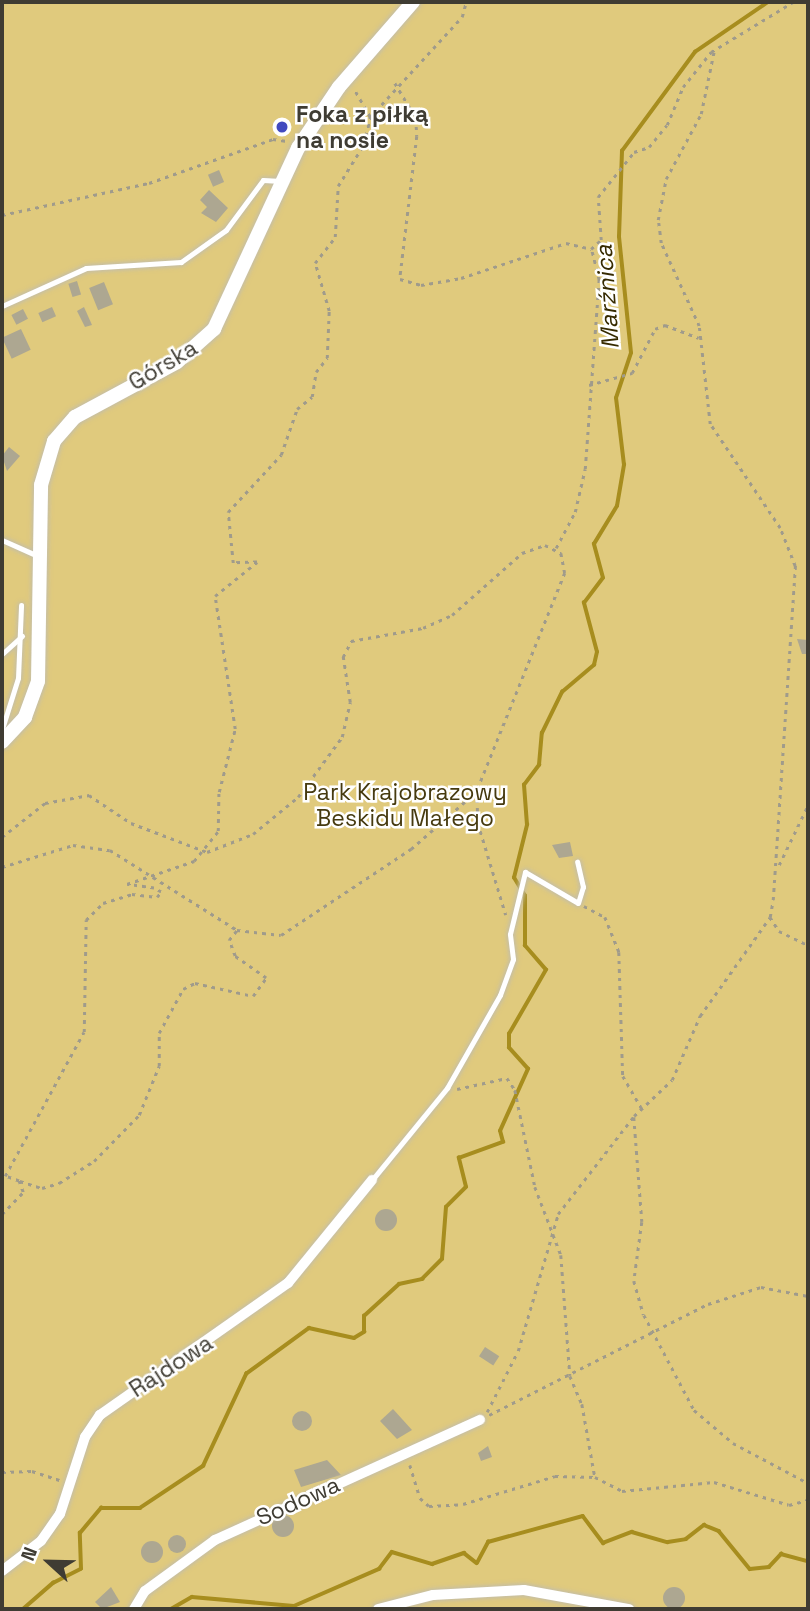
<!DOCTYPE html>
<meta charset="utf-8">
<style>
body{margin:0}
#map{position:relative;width:810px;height:1611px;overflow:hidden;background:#ece6cf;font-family:"Space Grotesk",sans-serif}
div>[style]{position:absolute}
.green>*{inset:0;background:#e0ca7d;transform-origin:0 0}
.stream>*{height:3.5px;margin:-1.75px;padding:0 1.75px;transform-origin:1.75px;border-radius:1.75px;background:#a78d1e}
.building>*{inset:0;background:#ada791;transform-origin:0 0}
.round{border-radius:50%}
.path>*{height:2.5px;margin-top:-1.25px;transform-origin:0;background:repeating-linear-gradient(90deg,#a09b8b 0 3.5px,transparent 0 8.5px)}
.roads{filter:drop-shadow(0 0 2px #c4bea8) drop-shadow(0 0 2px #c4bea8)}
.lane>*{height:5px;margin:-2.5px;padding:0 2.5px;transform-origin:2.5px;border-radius:2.5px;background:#fff}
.street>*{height:10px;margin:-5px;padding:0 5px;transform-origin:5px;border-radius:5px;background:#fff}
.secondary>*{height:14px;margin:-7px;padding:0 7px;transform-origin:7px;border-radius:7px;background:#fff}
.dots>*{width:19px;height:19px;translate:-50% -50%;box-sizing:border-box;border:4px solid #fff;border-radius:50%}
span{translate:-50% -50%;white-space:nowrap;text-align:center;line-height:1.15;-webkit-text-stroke:5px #fff;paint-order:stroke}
.poi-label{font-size:23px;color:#3f3c33;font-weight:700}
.left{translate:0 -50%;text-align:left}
.street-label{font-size:23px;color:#3f3c33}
.park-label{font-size:23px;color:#463a0f}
.water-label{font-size:24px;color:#362a00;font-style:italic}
.frame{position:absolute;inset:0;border:4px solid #3f3c33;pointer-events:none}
.north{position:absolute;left:14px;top:1527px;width:70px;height:70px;-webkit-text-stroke:5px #fff;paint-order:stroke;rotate:292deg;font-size:19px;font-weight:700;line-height:28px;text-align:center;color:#3f3c33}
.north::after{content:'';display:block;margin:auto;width:24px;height:32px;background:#3f3c33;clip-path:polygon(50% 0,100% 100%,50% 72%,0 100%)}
</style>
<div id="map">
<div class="green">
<i style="left:2px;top:2px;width:806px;height:1607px"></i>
</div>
<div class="stream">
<i style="left:23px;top:1609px;width:40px;rotate:-41deg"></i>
<i style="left:53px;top:1583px;width:31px;rotate:-27deg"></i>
<i style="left:81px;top:1569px;width:36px;rotate:-92deg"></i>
<i style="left:80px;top:1533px;width:33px;rotate:-50deg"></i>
<i style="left:101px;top:1508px;width:39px"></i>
<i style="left:140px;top:1508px;width:76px;rotate:-33.7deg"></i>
<i style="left:203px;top:1466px;width:102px;rotate:-64.9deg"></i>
<i style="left:246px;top:1374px;width:78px;rotate:-36.1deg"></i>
<i style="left:309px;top:1328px;width:46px;rotate:12.5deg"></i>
<i style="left:354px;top:1338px;width:12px;rotate:-31deg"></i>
<i style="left:364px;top:1332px;width:16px;rotate:-90deg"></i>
<i style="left:364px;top:1316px;width:47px;rotate:-42.4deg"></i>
<i style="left:399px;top:1284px;width:24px;rotate:-12deg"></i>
<i style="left:422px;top:1279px;width:28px;rotate:-45deg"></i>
<i style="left:442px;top:1259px;width:52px;rotate:-85.6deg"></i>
<i style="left:446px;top:1207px;width:28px;rotate:-45deg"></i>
<i style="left:466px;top:1187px;width:30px;rotate:-104deg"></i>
<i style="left:459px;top:1158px;width:47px;rotate:-20deg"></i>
<i style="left:503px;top:1142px;width:11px;rotate:-105deg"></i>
<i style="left:500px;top:1131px;width:68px;rotate:-65.7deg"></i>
<i style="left:528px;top:1069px;width:28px;rotate:-132deg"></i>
<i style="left:509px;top:1048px;width:14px;rotate:-90deg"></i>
<i style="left:509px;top:1034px;width:74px;rotate:-60deg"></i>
<i style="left:546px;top:970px;width:32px;rotate:-131deg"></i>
<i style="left:525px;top:946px;width:50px;rotate:-90deg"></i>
<i style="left:525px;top:896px;width:21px;rotate:-121deg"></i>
<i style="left:514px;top:878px;width:55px;rotate:-76.2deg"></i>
<i style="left:527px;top:825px;width:40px;rotate:-94.3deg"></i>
<i style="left:524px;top:785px;width:25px;rotate:-53deg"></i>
<i style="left:539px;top:765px;width:32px;rotate:-85deg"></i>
<i style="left:542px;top:733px;width:46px;rotate:-64deg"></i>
<i style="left:562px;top:692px;width:42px;rotate:-40.2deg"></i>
<i style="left:594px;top:665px;width:13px;rotate:-77deg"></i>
<i style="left:597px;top:652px;width:51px;rotate:-104.9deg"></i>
<i style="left:584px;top:603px;width:31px;rotate:-53deg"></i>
<i style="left:603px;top:578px;width:35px;rotate:-105deg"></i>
<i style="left:594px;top:544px;width:44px;rotate:-58.8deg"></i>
<i style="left:617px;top:506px;width:42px;rotate:-80.3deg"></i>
<i style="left:624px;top:465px;width:67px;rotate:-96.8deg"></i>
<i style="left:616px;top:398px;width:47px;rotate:-71.6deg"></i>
<i style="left:631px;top:353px;width:117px;rotate:-95.9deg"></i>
<i style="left:619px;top:237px;width:86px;rotate:-88deg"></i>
<i style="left:622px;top:151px;width:123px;rotate:-53.6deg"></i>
<i style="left:695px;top:52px;width:88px;rotate:-34.4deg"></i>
<i style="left:171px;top:1609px;width:24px;rotate:-30deg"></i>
<i style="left:192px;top:1597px;width:102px;rotate:5deg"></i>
<i style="left:294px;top:1606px;width:93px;rotate:-23.5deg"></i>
<i style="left:379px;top:1569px;width:21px;rotate:-53deg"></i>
<i style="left:392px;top:1552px;width:42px;rotate:16.7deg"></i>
<i style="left:432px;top:1564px;width:34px;rotate:-19deg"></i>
<i style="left:464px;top:1553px;width:16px;rotate:38deg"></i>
<i style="left:477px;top:1563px;width:24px;rotate:-62deg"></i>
<i style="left:488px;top:1542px;width:98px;rotate:-15.3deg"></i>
<i style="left:583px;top:1516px;width:34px;rotate:53deg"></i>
<i style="left:603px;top:1543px;width:31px;rotate:-21deg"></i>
<i style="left:632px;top:1532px;width:37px;rotate:16deg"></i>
<i style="left:668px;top:1542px;width:18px;rotate:-9deg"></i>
<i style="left:686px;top:1539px;width:23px;rotate:-38deg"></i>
<i style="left:704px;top:1525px;width:16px;rotate:22deg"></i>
<i style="left:719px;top:1531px;width:49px;rotate:50.8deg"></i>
<i style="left:750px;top:1569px;width:19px;rotate:-6deg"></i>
<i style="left:769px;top:1567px;width:18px;rotate:-47deg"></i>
<i style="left:781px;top:1554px;width:28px;rotate:15deg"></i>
</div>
<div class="building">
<i style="left:219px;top:170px;width:13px;height:12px;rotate:67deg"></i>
<i style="clip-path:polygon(209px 190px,228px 208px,216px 222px,201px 213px,207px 207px,200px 200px)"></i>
<i style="left:77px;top:281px;width:14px;height:9px;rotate:73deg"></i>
<i style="left:104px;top:282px;width:24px;height:16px;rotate:68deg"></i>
<i style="left:52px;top:307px;width:10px;height:15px;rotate:66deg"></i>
<i style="clip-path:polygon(84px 307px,92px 325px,85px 327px,77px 311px)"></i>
<i style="left:23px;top:309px;width:11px;height:13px;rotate:63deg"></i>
<i style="left:21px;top:329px;width:23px;height:21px;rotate:65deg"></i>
<i style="clip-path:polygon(9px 447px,20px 456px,7px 471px,2px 456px)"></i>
<i style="clip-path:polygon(797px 639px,808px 640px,808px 654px,802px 654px)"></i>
<i style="clip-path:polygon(570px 842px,573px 856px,559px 858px,552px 845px)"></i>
<i class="round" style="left:375px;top:1209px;width:22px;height:22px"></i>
<i style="left:485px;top:1347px;width:17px;height:11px;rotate:33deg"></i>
<i style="clip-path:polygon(393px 1409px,412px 1430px,397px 1439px,380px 1421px)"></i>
<i class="round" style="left:292px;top:1411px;width:20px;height:20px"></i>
<i style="clip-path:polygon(488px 1446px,492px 1457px,481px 1461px,478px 1453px)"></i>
<i style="clip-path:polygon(327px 1460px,341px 1475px,301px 1487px,294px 1470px)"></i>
<i class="round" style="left:272px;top:1515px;width:22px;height:22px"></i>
<i class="round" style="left:168px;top:1535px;width:18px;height:18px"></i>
<i class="round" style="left:141px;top:1541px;width:22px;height:22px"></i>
<i style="clip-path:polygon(111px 1587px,120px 1602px,102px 1609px,95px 1602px)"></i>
<i class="round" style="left:663px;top:1587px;width:22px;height:22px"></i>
</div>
<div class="path">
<i style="left:395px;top:83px;width:41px;rotate:59deg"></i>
<i style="left:416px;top:118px;width:18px;rotate:87deg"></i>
<i style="left:417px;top:136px;width:144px;rotate:96.8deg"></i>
<i style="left:400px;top:279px;width:22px;rotate:16deg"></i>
<i style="left:421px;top:285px;width:41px;rotate:-9.9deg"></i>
<i style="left:461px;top:278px;width:111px;rotate:-18.4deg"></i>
<i style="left:566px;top:243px;width:26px;rotate:13deg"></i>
<i style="left:591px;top:249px;width:13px;rotate:-42deg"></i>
<i style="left:601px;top:240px;width:43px;rotate:-94deg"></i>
<i style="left:598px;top:197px;width:58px;rotate:-51.3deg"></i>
<i style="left:634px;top:152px;width:16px;rotate:-18deg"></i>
<i style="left:649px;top:147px;width:28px;rotate:-51deg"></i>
<i style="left:667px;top:125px;width:41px;rotate:-67.2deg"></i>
<i style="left:683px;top:87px;width:45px;rotate:-51.3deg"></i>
<i style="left:711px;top:52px;width:96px;rotate:-31.4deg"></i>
<i style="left:370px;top:117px;width:136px;rotate:-47.4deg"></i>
<i style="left:462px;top:17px;width:16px;rotate:-75deg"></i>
<i style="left:2px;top:215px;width:150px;rotate:-12.3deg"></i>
<i style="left:149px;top:183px;width:132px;rotate:-19.5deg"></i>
<i style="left:273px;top:139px;width:14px;rotate:8deg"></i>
<i style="left:589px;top:385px;width:45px;rotate:-15.6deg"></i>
<i style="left:632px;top:373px;width:50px;rotate:-62.4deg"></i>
<i style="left:655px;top:329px;width:11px;rotate:-22deg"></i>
<i style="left:665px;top:325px;width:36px;rotate:21deg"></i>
<i style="left:556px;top:548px;width:41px;rotate:-62.2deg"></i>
<i style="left:575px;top:512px;width:44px;rotate:-76.9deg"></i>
<i style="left:585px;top:469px;width:190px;rotate:-85.8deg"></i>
<i style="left:599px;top:280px;width:32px;rotate:-104deg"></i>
<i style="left:2px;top:837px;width:55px;rotate:-38.3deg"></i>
<i style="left:45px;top:803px;width:45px;rotate:-10.3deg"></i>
<i style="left:89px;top:795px;width:50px;rotate:33.7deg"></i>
<i style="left:131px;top:823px;width:81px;rotate:20.9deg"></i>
<i style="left:207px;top:852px;width:49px;rotate:-21.4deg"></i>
<i style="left:253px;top:834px;width:58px;rotate:-39.4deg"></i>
<i style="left:298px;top:797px;width:74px;rotate:-53.7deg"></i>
<i style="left:342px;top:737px;width:36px;rotate:-77deg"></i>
<i style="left:350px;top:702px;width:46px;rotate:-98.8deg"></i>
<i style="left:343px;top:657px;width:18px;rotate:-63deg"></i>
<i style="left:351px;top:641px;width:73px;rotate:-10.2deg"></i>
<i style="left:423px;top:628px;width:32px;rotate:-24deg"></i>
<i style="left:452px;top:615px;width:94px;rotate:-41.5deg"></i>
<i style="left:522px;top:553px;width:24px;rotate:-19deg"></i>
<i style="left:545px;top:545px;width:18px;rotate:27deg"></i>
<i style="left:561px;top:553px;width:20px;rotate:79deg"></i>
<i style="left:565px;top:573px;width:235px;rotate:112deg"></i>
<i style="left:477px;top:791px;width:32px;rotate:88deg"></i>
<i style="left:478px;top:823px;width:96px;rotate:73.1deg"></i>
<i style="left:779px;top:865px;width:67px;rotate:-64.2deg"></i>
<i style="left:2px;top:867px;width:74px;rotate:-17.2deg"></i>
<i style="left:73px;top:845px;width:37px;rotate:8deg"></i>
<i style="left:110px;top:850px;width:150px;rotate:32.2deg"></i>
<i style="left:237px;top:930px;width:44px;rotate:6.5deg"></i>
<i style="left:281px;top:935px;width:156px;rotate:-33.5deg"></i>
<i style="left:411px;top:849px;width:88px;rotate:-41.3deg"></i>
<i style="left:584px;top:906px;width:24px;rotate:28deg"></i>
<i style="left:605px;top:917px;width:38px;rotate:68deg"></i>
<i style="left:619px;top:952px;width:124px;rotate:88.2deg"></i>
<i style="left:623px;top:1076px;width:38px;rotate:60deg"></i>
<i style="left:770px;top:917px;width:17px;rotate:57deg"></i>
<i style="left:779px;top:931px;width:32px;rotate:26deg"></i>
<i style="left:457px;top:1089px;width:51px;rotate:-12.4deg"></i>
<i style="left:507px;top:1078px;width:14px;rotate:56deg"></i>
<i style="left:515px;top:1090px;width:99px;rotate:78.3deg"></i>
<i style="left:535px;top:1187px;width:73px;rotate:69.1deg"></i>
<i style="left:561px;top:1255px;width:121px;rotate:85.7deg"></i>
<i style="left:570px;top:1376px;width:30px;rotate:67deg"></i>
<i style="left:582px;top:1404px;width:74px;rotate:79.9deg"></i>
<i style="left:634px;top:1117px;width:105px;rotate:85.6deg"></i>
<i style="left:642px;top:1222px;width:60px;rotate:97.7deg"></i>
<i style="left:634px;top:1281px;width:35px;rotate:74deg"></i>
<i style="left:644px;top:1315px;width:107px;rotate:62.2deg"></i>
<i style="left:694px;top:1410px;width:51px;rotate:40.2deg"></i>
<i style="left:733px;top:1443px;width:85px;rotate:28.1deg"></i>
<i style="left:20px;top:1181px;width:23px;rotate:18deg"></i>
<i style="left:42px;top:1188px;width:18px;rotate:-16deg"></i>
<i style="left:59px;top:1183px;width:41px;rotate:-32.2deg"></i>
<i style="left:94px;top:1161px;width:64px;rotate:-45.6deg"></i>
<i style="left:139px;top:1115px;width:53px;rotate:-67.8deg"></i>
<i style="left:159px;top:1066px;width:33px;rotate:-90deg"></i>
<i style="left:159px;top:1033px;width:50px;rotate:-61.4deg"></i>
<i style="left:183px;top:989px;width:13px;rotate:-27deg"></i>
<i style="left:195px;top:983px;width:59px;rotate:12.6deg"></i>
<i style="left:253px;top:996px;width:22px;rotate:-54deg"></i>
<i style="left:266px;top:978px;width:38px;rotate:-145deg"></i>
<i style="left:235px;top:956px;width:17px;rotate:-111deg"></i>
<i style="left:229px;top:940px;width:13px;rotate:-51deg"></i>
<i style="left:2px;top:1214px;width:30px;rotate:-46deg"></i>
<i style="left:23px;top:1192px;width:12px;rotate:-110deg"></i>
<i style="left:19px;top:1181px;width:15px;rotate:-160deg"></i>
<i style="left:5px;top:1176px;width:164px;rotate:-61.3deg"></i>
<i style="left:84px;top:1032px;width:112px;rotate:-89deg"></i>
<i style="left:86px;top:920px;width:24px;rotate:-45deg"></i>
<i style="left:103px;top:903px;width:30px;rotate:-17deg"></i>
<i style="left:132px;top:894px;width:25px;rotate:7deg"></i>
<i style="left:157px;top:897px;width:6px;rotate:-51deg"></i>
<i style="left:161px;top:892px;width:8px;rotate:-150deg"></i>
<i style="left:154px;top:888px;width:27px;rotate:-172deg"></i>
<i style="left:127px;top:884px;width:71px;rotate:-18.9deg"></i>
<i style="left:194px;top:861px;width:38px;rotate:-51deg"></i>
<i style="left:218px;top:831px;width:39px;rotate:-89deg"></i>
<i style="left:219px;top:792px;width:65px;rotate:-75.7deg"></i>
<i style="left:235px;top:729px;width:134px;rotate:-98.6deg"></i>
<i style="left:215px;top:596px;width:54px;rotate:-39deg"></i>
<i style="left:257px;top:562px;width:24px;rotate:178deg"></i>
<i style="left:233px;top:563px;width:51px;rotate:-95.6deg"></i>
<i style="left:228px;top:512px;width:78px;rotate:-47.1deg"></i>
<i style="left:281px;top:455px;width:49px;rotate:-70.8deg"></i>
<i style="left:297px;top:409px;width:19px;rotate:-39deg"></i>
<i style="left:312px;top:397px;width:25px;rotate:-81deg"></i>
<i style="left:316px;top:372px;width:18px;rotate:-52deg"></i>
<i style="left:327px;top:358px;width:47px;rotate:-87.6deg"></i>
<i style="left:329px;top:311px;width:50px;rotate:-106.3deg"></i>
<i style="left:315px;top:263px;width:33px;rotate:-52deg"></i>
<i style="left:335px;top:237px;width:51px;rotate:-86.6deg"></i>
<i style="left:338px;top:186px;width:49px;rotate:-58.2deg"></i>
<i style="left:364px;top:144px;width:28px;rotate:-77deg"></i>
<i style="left:370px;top:117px;width:32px;rotate:-120deg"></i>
<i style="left:487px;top:1412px;width:68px;rotate:-63.1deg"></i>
<i style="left:518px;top:1351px;width:143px;rotate:-73.7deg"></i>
<i style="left:558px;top:1214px;width:124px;rotate:-52.2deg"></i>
<i style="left:634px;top:1116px;width:52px;rotate:-43.5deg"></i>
<i style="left:672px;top:1080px;width:70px;rotate:-66.4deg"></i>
<i style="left:700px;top:1016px;width:121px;rotate:-54.7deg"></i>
<i style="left:770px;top:917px;width:17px;rotate:-80deg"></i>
<i style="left:773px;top:900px;width:335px;rotate:-86.2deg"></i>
<i style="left:795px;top:566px;width:41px;rotate:-111.5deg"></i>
<i style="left:780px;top:528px;width:125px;rotate:-123.9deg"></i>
<i style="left:710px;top:424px;width:99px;rotate:-96.4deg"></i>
<i style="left:699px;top:326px;width:91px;rotate:-114.6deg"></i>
<i style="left:661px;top:243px;width:23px;rotate:-97deg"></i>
<i style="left:658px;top:220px;width:42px;rotate:-79deg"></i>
<i style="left:666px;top:179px;width:74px;rotate:-61.7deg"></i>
<i style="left:701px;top:114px;width:64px;rotate:-78.3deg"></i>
<i style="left:489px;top:1415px;width:246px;rotate:-26.9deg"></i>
<i style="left:708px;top:1304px;width:56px;rotate:-17.8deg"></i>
<i style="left:761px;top:1287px;width:48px;rotate:10.8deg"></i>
<i style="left:410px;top:1465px;width:34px;rotate:73deg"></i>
<i style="left:420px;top:1498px;width:12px;rotate:42deg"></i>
<i style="left:429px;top:1506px;width:34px;rotate:-3deg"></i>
<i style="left:463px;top:1504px;width:96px;rotate:-16.9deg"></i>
<i style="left:555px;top:1476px;width:40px;rotate:1.4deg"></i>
<i style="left:595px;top:1477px;width:30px;rotate:27deg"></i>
<i style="left:622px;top:1491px;width:92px;rotate:-5.6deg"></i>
<i style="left:714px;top:1482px;width:78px;rotate:17deg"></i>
<i style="left:789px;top:1505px;width:20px;rotate:-15deg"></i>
<i style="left:2px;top:1472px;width:30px;rotate:-2deg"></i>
<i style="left:32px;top:1471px;width:29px;rotate:18deg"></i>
</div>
<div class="roads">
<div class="lane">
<i style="left:2px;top:306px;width:92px;rotate:-24.3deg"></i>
<i style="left:86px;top:268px;width:95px;rotate:-3.6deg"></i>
<i style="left:181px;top:262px;width:55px;rotate:-35.4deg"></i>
<i style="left:226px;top:230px;width:62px;rotate:-53.5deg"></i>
<i style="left:263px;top:180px;width:18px;rotate:3deg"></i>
<i style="left:2px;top:540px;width:39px;rotate:24deg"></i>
<i style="left:2px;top:654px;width:27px;rotate:-42deg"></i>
<i style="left:2px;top:729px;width:53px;rotate:-72.6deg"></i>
<i style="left:18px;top:678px;width:73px;rotate:-87.6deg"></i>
<i style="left:372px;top:1180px;width:119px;rotate:-50.8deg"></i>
<i style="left:447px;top:1088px;width:107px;rotate:-60.3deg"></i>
<i style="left:500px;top:995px;width:38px;rotate:-70deg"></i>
<i style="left:513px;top:959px;width:25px;rotate:-97deg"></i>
<i style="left:510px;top:934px;width:64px;rotate:-76.4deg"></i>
<i style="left:525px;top:872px;width:61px;rotate:30.3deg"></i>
<i style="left:578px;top:903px;width:17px;rotate:-73deg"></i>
<i style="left:583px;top:887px;width:26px;rotate:-103deg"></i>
</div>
<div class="street">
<i style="left:2px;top:1571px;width:49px;rotate:-37.6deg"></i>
<i style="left:41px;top:1541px;width:33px;rotate:-55deg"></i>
<i style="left:60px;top:1514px;width:81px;rotate:-72deg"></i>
<i style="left:85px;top:1437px;width:27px;rotate:-56deg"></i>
<i style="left:100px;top:1415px;width:230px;rotate:-35.1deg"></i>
<i style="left:288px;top:1283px;width:133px;rotate:-50.8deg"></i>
<i style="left:134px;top:1609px;width:21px;rotate:-59deg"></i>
<i style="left:145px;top:1591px;width:87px;rotate:-36.1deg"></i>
<i style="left:215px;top:1540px;width:291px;rotate:-24.4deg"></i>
<i style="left:378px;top:1609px;width:57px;rotate:-14.3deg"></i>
<i style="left:433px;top:1595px;width:91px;rotate:-3.1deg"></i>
<i style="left:524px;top:1590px;width:107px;rotate:10.3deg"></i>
</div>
<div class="secondary">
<i style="left:2px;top:742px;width:34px;rotate:-47deg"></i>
<i style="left:25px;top:717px;width:38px;rotate:-70deg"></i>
<i style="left:38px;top:681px;width:196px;rotate:-89.1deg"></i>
<i style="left:41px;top:485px;width:46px;rotate:-73.5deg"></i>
<i style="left:54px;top:441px;width:32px;rotate:-49deg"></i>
<i style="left:75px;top:417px;width:116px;rotate:-28.3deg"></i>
<i style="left:177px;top:362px;width:50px;rotate:-41.7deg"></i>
<i style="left:214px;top:329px;width:200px;rotate:-65.1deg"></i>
<i style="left:298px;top:148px;width:73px;rotate:-56.1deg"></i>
<i style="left:339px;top:87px;width:113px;rotate:-49deg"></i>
</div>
</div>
<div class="dots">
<i style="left:282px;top:127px;background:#424abf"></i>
</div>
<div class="poi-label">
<span class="left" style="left:296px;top:127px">Foka z piłką<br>na nosie</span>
</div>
<div class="street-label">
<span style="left:163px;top:365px;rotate:-31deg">Górska</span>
<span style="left:171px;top:1366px;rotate:-33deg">Rajdowa</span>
<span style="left:298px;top:1501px;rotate:-24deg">Sodowa</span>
</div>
<div class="park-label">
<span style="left:405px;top:805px">Park Krajobrazowy<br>Beskidu Małego</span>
</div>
<div class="water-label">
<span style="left:607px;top:297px;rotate:-94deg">Marźnica</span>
</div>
<div class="frame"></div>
<div class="north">N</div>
</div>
